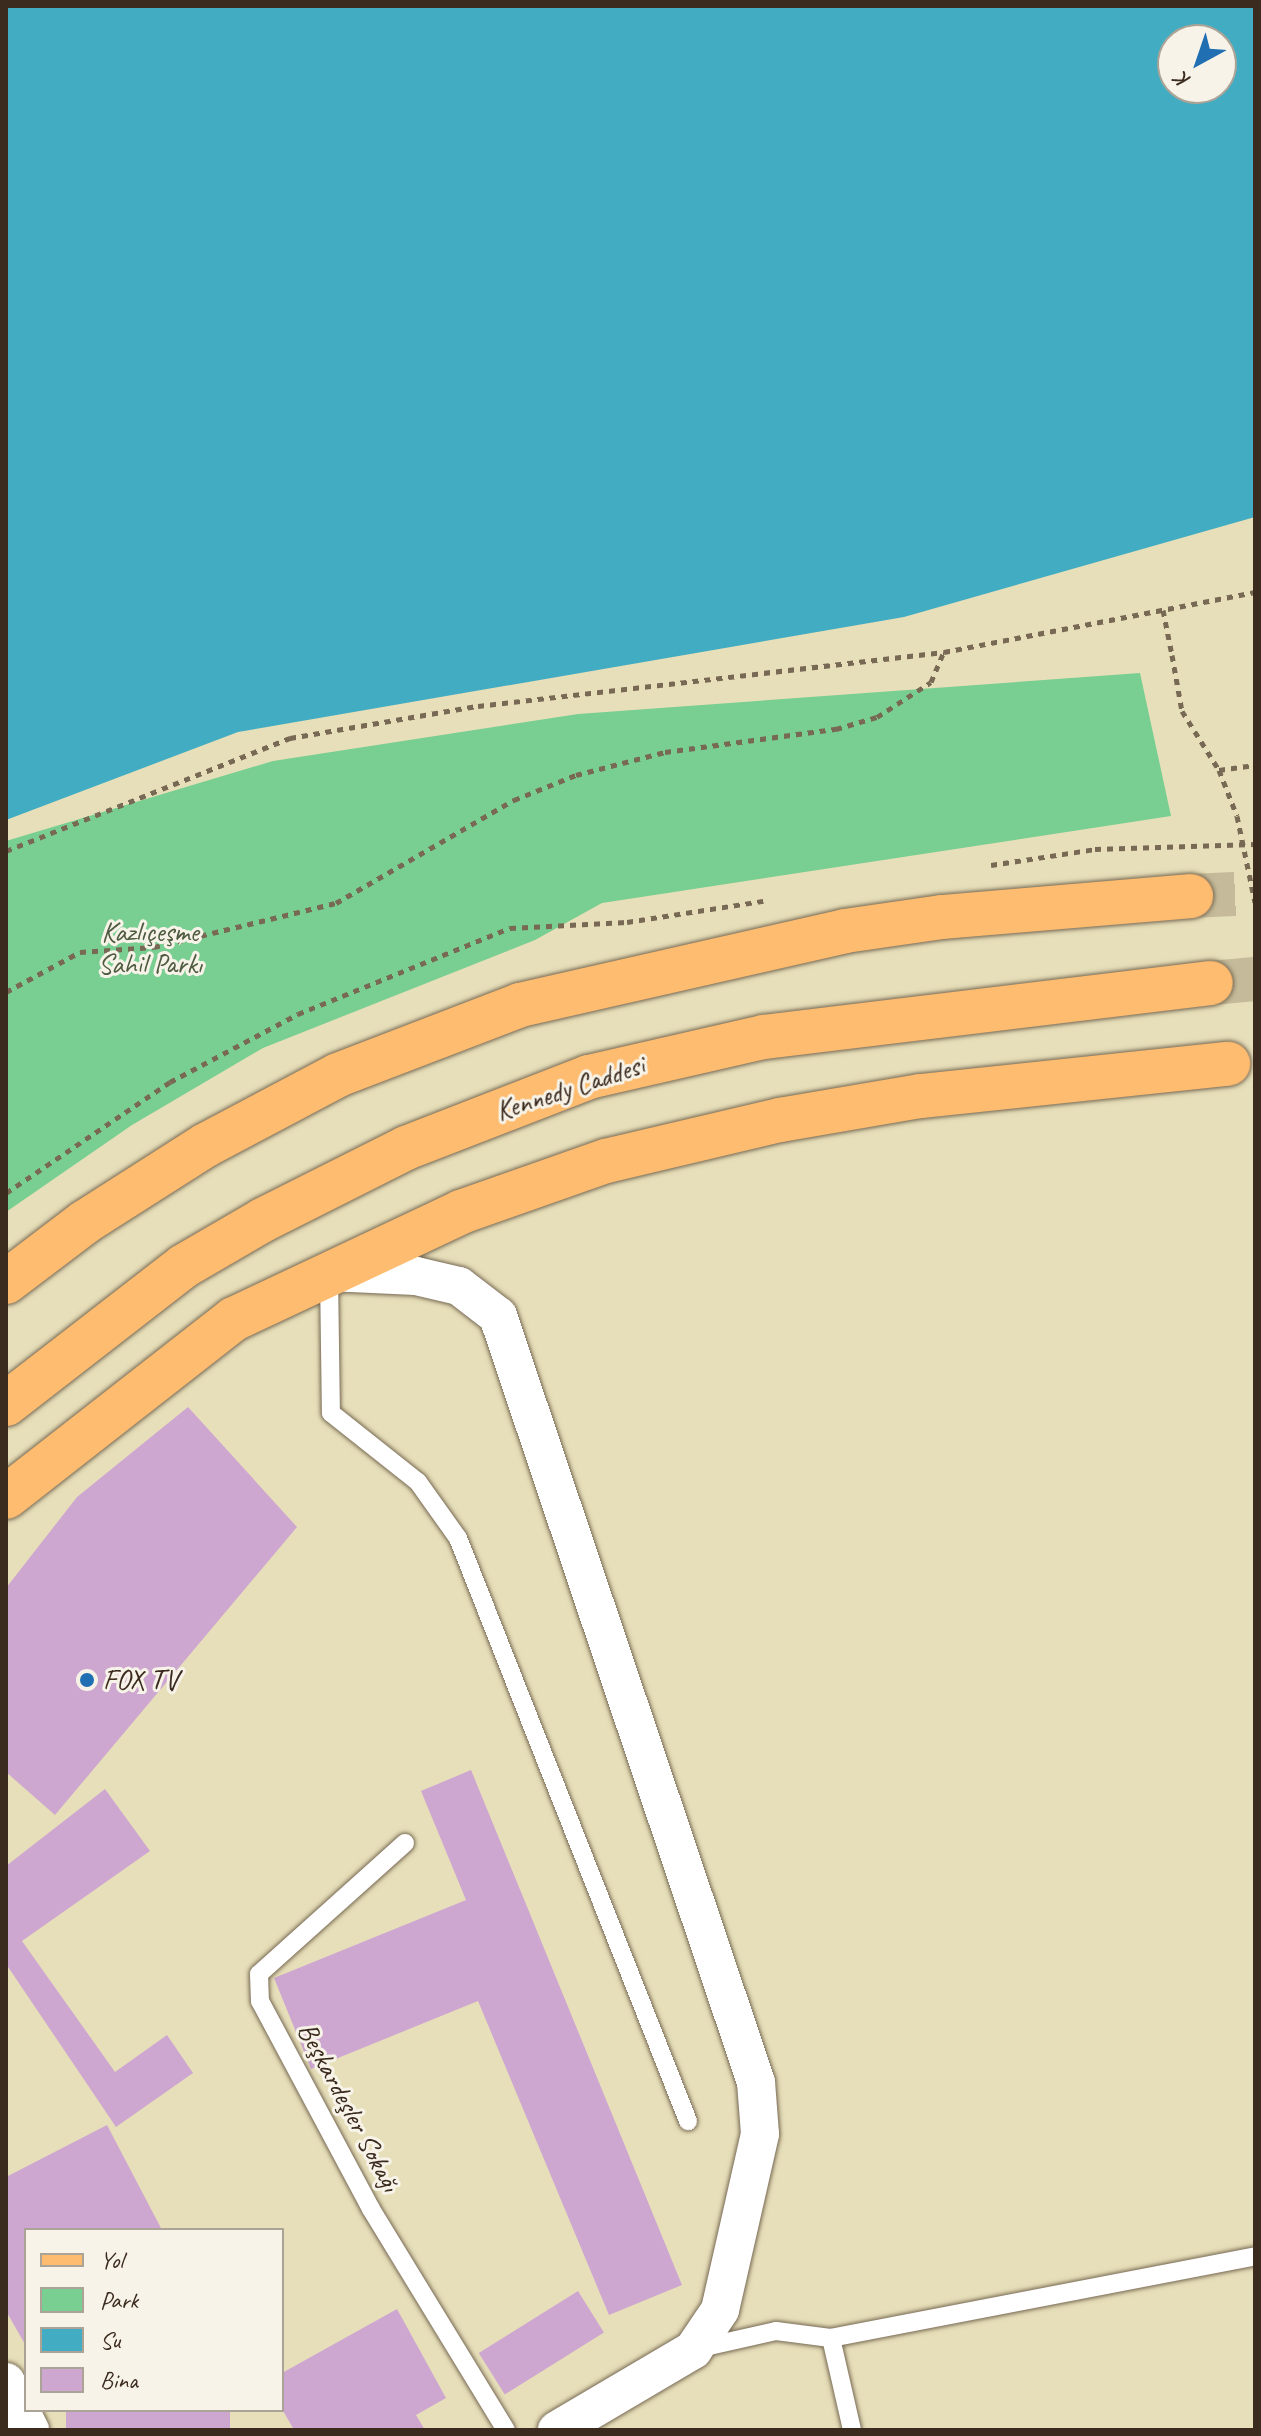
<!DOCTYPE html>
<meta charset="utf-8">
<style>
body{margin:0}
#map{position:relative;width:1261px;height:2436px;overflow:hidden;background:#e7dfb9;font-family:Caveat,sans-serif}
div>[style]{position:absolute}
.green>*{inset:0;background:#79ce91}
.water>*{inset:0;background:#42adc2}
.building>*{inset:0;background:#cea7d1;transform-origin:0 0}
.trunk-tunnel>*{height:44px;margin-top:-22px;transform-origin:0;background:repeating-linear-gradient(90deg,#c5bb9a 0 44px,transparent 0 66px)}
.path>*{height:5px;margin-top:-2.5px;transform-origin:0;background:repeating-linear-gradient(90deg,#776954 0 6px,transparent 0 12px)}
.roads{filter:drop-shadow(0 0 2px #776954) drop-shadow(0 0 2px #776954)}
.service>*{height:18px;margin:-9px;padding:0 9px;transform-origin:9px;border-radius:9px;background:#fff}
.minor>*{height:38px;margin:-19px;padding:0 19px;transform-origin:19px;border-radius:19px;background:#fff}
.primary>*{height:44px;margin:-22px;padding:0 22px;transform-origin:22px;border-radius:22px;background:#febc70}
.trunk>*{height:44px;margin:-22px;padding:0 22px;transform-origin:22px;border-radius:22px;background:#febc70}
.path-bridge>*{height:5px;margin-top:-2.5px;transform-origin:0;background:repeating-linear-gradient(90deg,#776954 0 6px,transparent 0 12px)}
.dots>*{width:22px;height:22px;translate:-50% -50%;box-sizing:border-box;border:4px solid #f7f3e8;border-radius:50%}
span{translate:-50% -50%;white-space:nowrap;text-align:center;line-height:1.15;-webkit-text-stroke:6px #f7f3e8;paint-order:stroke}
.park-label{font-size:28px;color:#4e5b40}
.street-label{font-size:28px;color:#3b2a1e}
.poi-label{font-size:28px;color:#3b2a1e}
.left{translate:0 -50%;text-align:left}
.frame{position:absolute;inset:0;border:8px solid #3b2a1e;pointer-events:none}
.legend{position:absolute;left:24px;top:2228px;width:260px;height:184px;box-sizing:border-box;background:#f7f3e8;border:2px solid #aca397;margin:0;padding:10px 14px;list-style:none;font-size:24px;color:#3b2a1e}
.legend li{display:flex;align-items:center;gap:16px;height:40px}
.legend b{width:40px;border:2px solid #aca397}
.north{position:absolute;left:1157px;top:24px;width:80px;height:80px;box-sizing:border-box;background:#f7f3e8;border:2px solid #aca397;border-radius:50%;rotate:220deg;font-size:22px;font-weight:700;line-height:32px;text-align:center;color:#3b2a1e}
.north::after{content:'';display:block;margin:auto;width:28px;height:36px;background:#1f6fb2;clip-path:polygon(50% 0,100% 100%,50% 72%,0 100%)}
</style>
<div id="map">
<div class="green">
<i style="clip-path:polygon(1140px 673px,1171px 816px,602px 903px,535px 940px,263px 1048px,132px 1125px,6px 1212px,6px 841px,273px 761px,578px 714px)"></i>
</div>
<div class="water">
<i style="clip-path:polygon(evenodd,6px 6px,1255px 6px,1255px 517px,904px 617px,238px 732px,6px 820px,6px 6px,1173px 40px,1221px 40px,1221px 88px,1173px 88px,1173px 40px)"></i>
</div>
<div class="building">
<i style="clip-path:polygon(188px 1407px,297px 1527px,55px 1815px,6px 1772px,6px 1588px,77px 1497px)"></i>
<i style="clip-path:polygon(471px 1770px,682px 2285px,609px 2315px,478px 2001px,311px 2069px,274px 1978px,466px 1900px,421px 1791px)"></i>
<i style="clip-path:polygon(105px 1789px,150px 1851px,22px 1941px,115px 2072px,167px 2035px,193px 2073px,116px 2127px,6px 1964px,6px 1866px)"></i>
<i style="clip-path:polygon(107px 2125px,162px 2230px,26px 2230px,26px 2346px,6px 2311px,6px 2177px)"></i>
<i style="left:578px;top:2291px;width:49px;height:117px;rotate:58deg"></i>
<i style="clip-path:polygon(397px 2309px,446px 2398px,416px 2415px,425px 2430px,294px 2430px,282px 2409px,282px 2373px)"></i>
<i style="left:66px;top:2410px;width:164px;height:22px"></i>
</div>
<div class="trunk-tunnel">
<i style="left:1191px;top:896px;width:64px;rotate:-2.7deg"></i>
<i style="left:1211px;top:983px;width:44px;rotate:-5.2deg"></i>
</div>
<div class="path">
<i style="left:1163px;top:610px;width:46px;rotate:78.7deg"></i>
<i style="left:1219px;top:770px;width:36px;rotate:-8deg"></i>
<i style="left:6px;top:851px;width:306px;rotate:-21.7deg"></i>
<i style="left:290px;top:738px;width:191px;rotate:-9.7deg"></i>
<i style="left:478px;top:706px;width:469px;rotate:-6.6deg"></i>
<i style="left:944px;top:652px;width:317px;rotate:-10.9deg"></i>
<i style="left:991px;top:865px;width:105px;rotate:-8.7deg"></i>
<i style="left:1095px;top:849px;width:160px;rotate:-1.8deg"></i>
<i style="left:6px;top:992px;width:84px;rotate:-28.4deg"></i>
<i style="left:80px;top:952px;width:74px;rotate:-3.9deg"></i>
<i style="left:154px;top:947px;width:187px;rotate:-13.6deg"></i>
<i style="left:336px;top:903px;width:206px;rotate:-30.1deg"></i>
<i style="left:514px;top:800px;width:67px;rotate:-22deg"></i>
<i style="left:576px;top:775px;width:92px;rotate:-14.5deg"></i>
<i style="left:665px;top:752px;width:173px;rotate:-7.7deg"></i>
<i style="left:836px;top:729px;width:43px;rotate:-16.3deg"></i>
<i style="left:877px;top:717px;width:64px;rotate:-32.9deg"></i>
<i style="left:931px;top:682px;width:33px;rotate:-67deg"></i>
<i style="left:6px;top:1193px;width:198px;rotate:-34.1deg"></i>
<i style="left:170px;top:1082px;width:145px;rotate:-28deg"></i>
<i style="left:298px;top:1014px;width:229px;rotate:-22.1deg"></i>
<i style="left:510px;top:928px;width:117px;rotate:-2.9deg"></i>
<i style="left:627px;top:922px;width:138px;rotate:-8.8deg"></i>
</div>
<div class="roads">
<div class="service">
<i style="left:329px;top:1275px;width:138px;rotate:89.2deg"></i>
<i style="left:331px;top:1413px;width:111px;rotate:38.4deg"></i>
<i style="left:418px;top:1482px;width:69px;rotate:54.5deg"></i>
<i style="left:458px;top:1538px;width:627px;rotate:68.47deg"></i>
<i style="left:405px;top:1843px;width:196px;rotate:138.1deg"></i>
<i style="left:259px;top:1974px;width:27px;rotate:88deg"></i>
<i style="left:260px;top:2001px;width:236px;rotate:61.9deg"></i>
<i style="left:371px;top:2209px;width:259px;rotate:58.6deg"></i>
<i style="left:831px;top:2338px;width:94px;rotate:77.1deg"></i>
<i style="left:696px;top:2349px;width:82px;rotate:-12.7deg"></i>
<i style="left:776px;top:2331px;width:55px;rotate:7.3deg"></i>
<i style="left:831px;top:2338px;width:432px;rotate:-10.9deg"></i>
</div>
<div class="minor">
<i style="left:329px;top:1272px;width:87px;rotate:2.6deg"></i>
<i style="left:416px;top:1276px;width:44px;rotate:13.1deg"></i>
<i style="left:459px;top:1286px;width:49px;rotate:37.6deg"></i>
<i style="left:498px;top:1316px;width:808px;rotate:71.39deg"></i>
<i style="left:756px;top:2082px;width:52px;rotate:85.6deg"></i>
<i style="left:760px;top:2134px;width:180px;rotate:102.8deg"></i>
<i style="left:720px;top:2310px;width:48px;rotate:124deg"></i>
<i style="left:693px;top:2350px;width:158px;rotate:149.5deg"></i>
<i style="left:6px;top:2382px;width:54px;rotate:63.4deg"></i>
</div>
<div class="primary">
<i style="left:6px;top:1497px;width:289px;rotate:-38deg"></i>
<i style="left:234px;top:1319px;width:251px;rotate:-25.2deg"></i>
<i style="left:461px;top:1212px;width:154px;rotate:-19.4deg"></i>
<i style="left:606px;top:1161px;width:179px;rotate:-13.3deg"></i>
<i style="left:780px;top:1120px;width:143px;rotate:-9.7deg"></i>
<i style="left:921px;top:1096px;width:309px;rotate:-6deg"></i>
</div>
<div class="trunk">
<i style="left:6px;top:1282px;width:99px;rotate:-37.2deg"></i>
<i style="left:85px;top:1222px;width:143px;rotate:-32.5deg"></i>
<i style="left:206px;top:1145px;width:149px;rotate:-27.9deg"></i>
<i style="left:338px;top:1075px;width:195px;rotate:-21deg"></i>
<i style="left:520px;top:1005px;width:333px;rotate:-12.8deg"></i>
<i style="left:845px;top:931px;width:98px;rotate:-8.2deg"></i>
<i style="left:942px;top:917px;width:250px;rotate:-4.8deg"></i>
<i style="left:6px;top:1404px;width:225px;rotate:-37.8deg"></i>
<i style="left:184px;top:1266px;width:91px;rotate:-30.2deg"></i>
<i style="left:263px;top:1220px;width:160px;rotate:-26.7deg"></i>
<i style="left:406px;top:1148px;width:196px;rotate:-21.2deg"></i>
<i style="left:589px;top:1077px;width:180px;rotate:-12.9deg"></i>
<i style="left:764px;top:1037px;width:450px;rotate:-6.9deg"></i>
</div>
</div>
<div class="path-bridge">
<i style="left:1172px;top:655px;width:57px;rotate:79.9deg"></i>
<i style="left:1182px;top:711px;width:70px;rotate:57.9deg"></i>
<i style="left:1219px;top:770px;width:49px;rotate:68.6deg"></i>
<i style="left:1237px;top:816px;width:88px;rotate:78.2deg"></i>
</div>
<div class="dots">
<i style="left:87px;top:1680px;background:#1f6fb2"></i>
</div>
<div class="park-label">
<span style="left:150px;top:948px">Kazlıçeşme<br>Sahil Parkı</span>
</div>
<div class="street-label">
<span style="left:570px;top:1088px;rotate:-18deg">Kennedy Caddesi</span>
<span style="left:349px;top:2107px;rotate:62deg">Beşkardeşler Sokağı</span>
</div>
<div class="poi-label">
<span class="left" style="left:103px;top:1680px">FOX TV</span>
</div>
<div class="frame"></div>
<ul class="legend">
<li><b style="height:10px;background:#febc70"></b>Yol</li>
<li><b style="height:22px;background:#79ce91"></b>Park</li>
<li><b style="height:22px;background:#42adc2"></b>Su</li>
<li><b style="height:22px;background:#cea7d1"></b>Bina</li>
</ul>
<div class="north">K</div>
</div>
